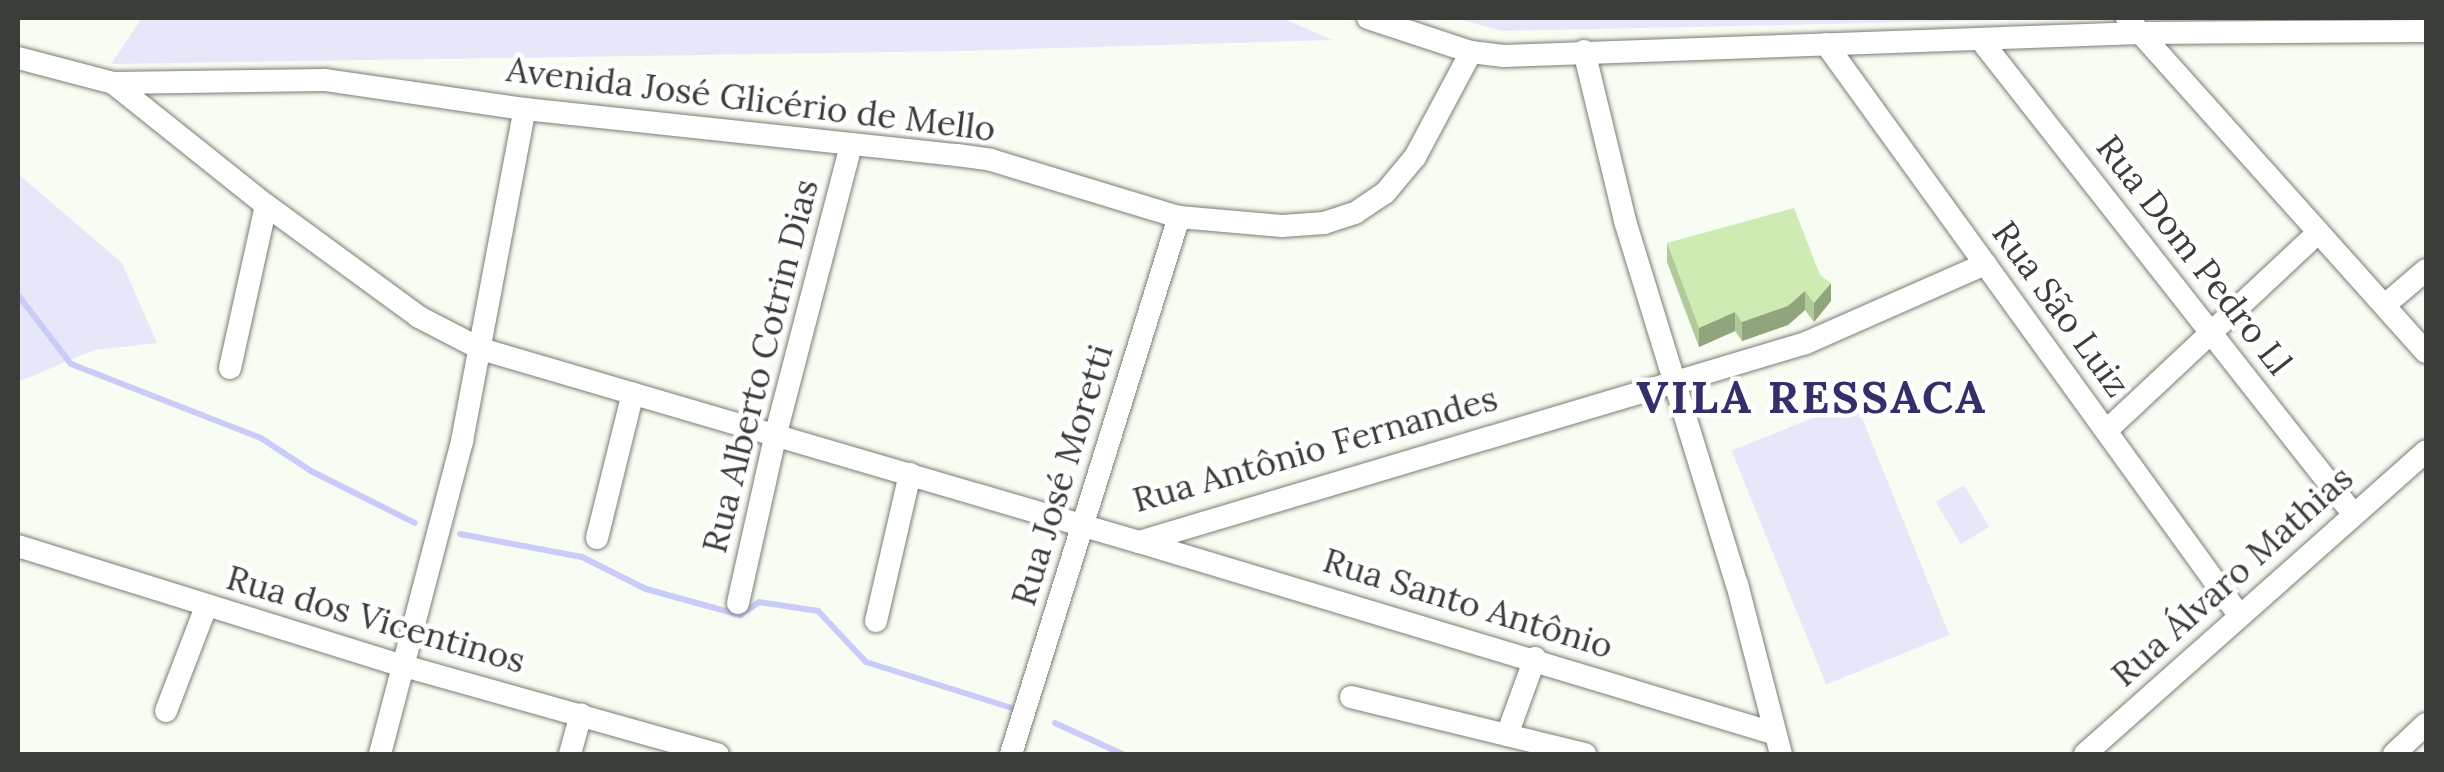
<!DOCTYPE html>
<meta charset="utf-8">
<style>
body{margin:0}
#map{position:relative;width:2444px;height:772px;overflow:hidden;background:#f7fdf2;font-family:Lora,serif}
div>[style]{position:absolute}
.green>*{inset:0;background:#e6e7f9;transform-origin:0 0}
.stream>*{height:6px;margin:-3px;padding:0 3px;transform-origin:3px;border-radius:3px;background:#c9cbf9}
.roads{filter:drop-shadow(0 0 2px #797e75) drop-shadow(0 0 2px #797e75)}
.street>*{height:22px;margin:-11px;padding:0 11px;transform-origin:11px;border-radius:11px;background:#fff}
.wall>*{inset:0;background:#b0ca9a}
.shaded-wall>*{inset:0;background:#90a47d}
.building>*{inset:0;background:#cdebb3}
span{translate:-50% -50%;white-space:nowrap;text-align:center;line-height:1.15;-webkit-text-stroke:9px #fff;paint-order:stroke}
.street-label{font-size:35px;color:#3b3d39}
.district-label{font-size:45px;color:#332f6a;font-weight:700;letter-spacing:2.5px}
.frame{position:absolute;inset:0;border:20px solid #3b3d39;pointer-events:none}
</style>
<div id="map">
<div class="green">
<i style="clip-path:polygon(142px 18px,1282px 18px,1332px 40px,956px 51px,111px 64px)"></i>
<i style="clip-path:polygon(1455px 18px,2096px 18px,1502px 31px)"></i>
<i style="clip-path:polygon(18px 174px,122px 263px,157px 343px,94px 350px,18px 382px)"></i>
<i style="left:1855px;top:401px;width:252px;height:133px;rotate:68deg"></i>
<i style="left:1964px;top:485px;width:49px;height:33px;rotate:59deg"></i>
</div>
<div class="stream">
<i style="left:18px;top:295px;width:87px;rotate:52.5deg"></i>
<i style="left:71px;top:364px;width:204px;rotate:21.3deg"></i>
<i style="left:261px;top:438px;width:60px;rotate:33.4deg"></i>
<i style="left:311px;top:471px;width:116px;rotate:26.6deg"></i>
<i style="left:460px;top:534px;width:124px;rotate:10.7deg"></i>
<i style="left:582px;top:557px;width:72px;rotate:26.6deg"></i>
<i style="left:646px;top:589px;width:98px;rotate:15.5deg"></i>
<i style="left:740px;top:615px;width:23px;rotate:-34deg"></i>
<i style="left:759px;top:602px;width:60px;rotate:8.7deg"></i>
<i style="left:818px;top:611px;width:70px;rotate:46.7deg"></i>
<i style="left:866px;top:662px;width:153px;rotate:17.5deg"></i>
<i style="left:1055px;top:723px;width:74px;rotate:24.8deg"></i>
</div>
<div class="roads">
<div class="street">
<i style="left:1368px;top:18px;width:108px;rotate:18.3deg"></i>
<i style="left:1471px;top:52px;width:33px;rotate:7deg"></i>
<i style="left:1504px;top:56px;width:637px;rotate:-2.07deg"></i>
<i style="left:2141px;top:33px;width:285px;rotate:-0.4deg"></i>
<i style="left:2127px;top:18px;width:448px;rotate:48.2deg"></i>
<i style="left:1980px;top:39px;width:605px;rotate:51.84deg"></i>
<i style="left:1826px;top:44px;width:705px;rotate:54.12deg"></i>
<i style="left:1584px;top:51px;width:175px;rotate:76.4deg"></i>
<i style="left:1625px;top:221px;width:380px;rotate:72.9deg"></i>
<i style="left:1737px;top:584px;width:176px;rotate:75.5deg"></i>
<i style="left:18px;top:58px;width:98px;rotate:14.7deg"></i>
<i style="left:113px;top:83px;width:196px;rotate:38.6deg"></i>
<i style="left:266px;top:205px;width:190px;rotate:36.2deg"></i>
<i style="left:419px;top:317px;width:70px;rotate:27.3deg"></i>
<i style="left:481px;top:349px;width:686px;rotate:16.35deg"></i>
<i style="left:1139px;top:542px;width:696px;rotate:-16.61deg"></i>
<i style="left:1806px;top:343px;width:196px;rotate:-23.8deg"></i>
<i style="left:113px;top:83px;width:212px;rotate:-0.8deg"></i>
<i style="left:325px;top:80px;width:202px;rotate:8.3deg"></i>
<i style="left:525px;top:109px;width:434px;rotate:6.1deg"></i>
<i style="left:957px;top:155px;width:34px;rotate:8deg"></i>
<i style="left:991px;top:160px;width:196px;rotate:16.9deg"></i>
<i style="left:1179px;top:217px;width:103px;rotate:5deg"></i>
<i style="left:1282px;top:226px;width:42px;rotate:-4.1deg"></i>
<i style="left:1324px;top:223px;width:33px;rotate:-18deg"></i>
<i style="left:1355px;top:213px;width:36px;rotate:-34deg"></i>
<i style="left:1385px;top:193px;width:47px;rotate:-50.2deg"></i>
<i style="left:1415px;top:157px;width:119px;rotate:-61.9deg"></i>
<i style="left:2385px;top:305px;width:54px;rotate:-40.5deg"></i>
<i style="left:230px;top:368px;width:167px;rotate:-77.5deg"></i>
<i style="left:2106px;top:431px;width:291px;rotate:-43.1deg"></i>
<i style="left:597px;top:538px;width:149px;rotate:-76.1deg"></i>
<i style="left:1139px;top:542px;width:665px;rotate:16.77deg"></i>
<i style="left:18px;top:546px;width:404px;rotate:17.3deg"></i>
<i style="left:404px;top:666px;width:326px;rotate:15.7deg"></i>
<i style="left:738px;top:603px;width:170px;rotate:-77.4deg"></i>
<i style="left:775px;top:437px;width:301px;rotate:-75.4deg"></i>
<i style="left:876px;top:621px;width:151px;rotate:-77deg"></i>
<i style="left:1351px;top:697px;width:241px;rotate:13.7deg"></i>
<i style="left:166px;top:711px;width:111px;rotate:-69deg"></i>
<i style="left:1507px;top:735px;width:82px;rotate:-70deg"></i>
<i style="left:380px;top:754px;width:324px;rotate:-75.3deg"></i>
<i style="left:462px;top:441px;width:338px;rotate:-79.3deg"></i>
<i style="left:570px;top:754px;width:41px;rotate:-74.6deg"></i>
<i style="left:1011px;top:754px;width:563px;rotate:-72.63deg"></i>
<i style="left:2085px;top:754px;width:456px;rotate:-41.6deg"></i>
<i style="left:2394px;top:754px;width:44px;rotate:-43.2deg"></i>
</div>
</div>
<div class="wall">
<i style="clip-path:polygon(1667px 243px,1820px 275px,1831px 301px,1814px 322px,1805px 310px,1788px 325px,1742px 341px,1735px 331px,1699px 347px,1667px 262px)"></i>
</div>
<div class="shaded-wall">
<i style="clip-path:polygon(1831px 283px,1831px 301px,1814px 322px,1814px 303px)"></i>
<i style="clip-path:polygon(1805px 291px,1805px 310px,1788px 325px,1742px 341px,1742px 322px)"></i>
<i style="clip-path:polygon(1735px 312px,1735px 331px,1699px 347px,1699px 328px)"></i>
</div>
<div class="building">
<i style="clip-path:polygon(1794px 208px,1820px 275px,1831px 283px,1814px 303px,1805px 291px,1788px 306px,1742px 322px,1735px 312px,1699px 328px,1667px 243px)"></i>
</div>
<div class="street-label">
<span style="left:751px;top:99px;rotate:7deg">Avenida José Glicério de Mello</span>
<span style="left:2194px;top:255px;rotate:52deg">Rua Dom Pedro Ll</span>
<span style="left:2061px;top:309px;rotate:54deg">Rua São Luiz</span>
<span style="left:760px;top:366px;rotate:-76deg">Rua Alberto Cotrin Dias</span>
<span style="left:1315px;top:449px;rotate:-16deg">Rua Antônio Fernandes</span>
<span style="left:1062px;top:475px;rotate:-73deg">Rua José Moretti</span>
<span style="left:2232px;top:576px;rotate:-42deg">Rua Álvaro Mathias</span>
<span style="left:1468px;top:603px;rotate:17deg">Rua Santo Antônio</span>
<span style="left:376px;top:619px;rotate:16deg">Rua dos Vicentinos</span>
</div>
<div class="district-label">
<span style="left:1812px;top:397px">VILA RESSACA</span>
</div>
<div class="frame"></div>
</div>
